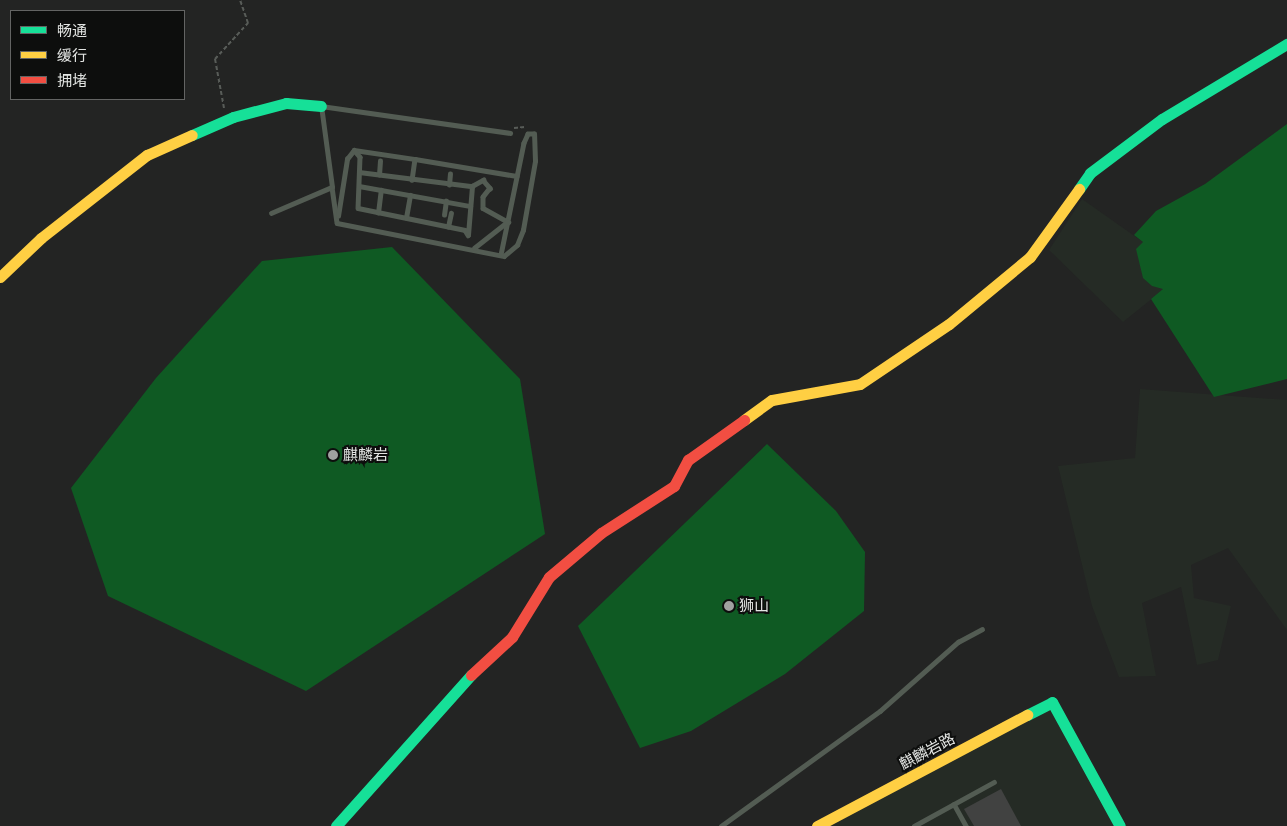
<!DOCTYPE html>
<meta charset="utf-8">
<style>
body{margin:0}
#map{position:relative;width:1287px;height:826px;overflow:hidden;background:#232423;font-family:Quicksand,"Noto Sans SC",sans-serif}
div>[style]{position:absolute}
.built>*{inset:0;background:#252b25}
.forest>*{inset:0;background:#0f5a23}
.building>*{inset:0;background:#414241}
.path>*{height:2px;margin-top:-1px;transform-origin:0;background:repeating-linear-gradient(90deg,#585c58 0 4px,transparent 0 6.5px)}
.lane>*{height:4.5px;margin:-2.25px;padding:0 2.25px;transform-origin:2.25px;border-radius:2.25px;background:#535c53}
.fast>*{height:11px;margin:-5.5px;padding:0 5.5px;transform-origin:5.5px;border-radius:5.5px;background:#16e098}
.slow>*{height:11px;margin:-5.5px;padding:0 5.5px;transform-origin:5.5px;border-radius:5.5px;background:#ffcf43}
.jam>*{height:11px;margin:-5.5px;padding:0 5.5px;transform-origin:5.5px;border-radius:5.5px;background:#f24e42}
.dots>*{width:14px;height:14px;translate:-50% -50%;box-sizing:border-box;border:2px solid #0d0e0d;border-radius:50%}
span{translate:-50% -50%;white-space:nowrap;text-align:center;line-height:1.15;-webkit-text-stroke:4px #0d0e0d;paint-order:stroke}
.poi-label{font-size:15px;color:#e3e5e3}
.left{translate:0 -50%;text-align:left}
.street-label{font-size:15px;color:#e3e5e3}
.legend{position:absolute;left:10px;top:10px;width:175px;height:90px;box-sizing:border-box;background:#0d0e0d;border:1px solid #636463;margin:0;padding:6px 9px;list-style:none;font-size:15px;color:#e3e5e3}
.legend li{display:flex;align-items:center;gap:10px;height:25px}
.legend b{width:25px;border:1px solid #636463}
</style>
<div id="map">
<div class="built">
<i style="clip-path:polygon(1082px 199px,1143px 242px,1164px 289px,1123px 322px,1049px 250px)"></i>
<i style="clip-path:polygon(1140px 389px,1287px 400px,1287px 630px,1228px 548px,1191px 565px,1194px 598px,1231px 606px,1218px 660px,1197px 665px,1181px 587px,1142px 603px,1156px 676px,1119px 677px,1092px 606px,1058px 466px,1135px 458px)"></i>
<i style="clip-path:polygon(1052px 702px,1119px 826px,817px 826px)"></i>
</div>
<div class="forest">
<i style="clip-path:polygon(1287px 124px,1287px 379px,1214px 397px,1151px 299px,1163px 289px,1152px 286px,1143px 278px,1136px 249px,1143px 242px,1134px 235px,1156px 211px,1205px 184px)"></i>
<i style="clip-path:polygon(392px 247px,520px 379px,545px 534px,306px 691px,108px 596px,71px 488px,156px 378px,262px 261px)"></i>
<i style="clip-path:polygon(767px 444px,836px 511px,865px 552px,864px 611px,785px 674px,691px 731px,640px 748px,578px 626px)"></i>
</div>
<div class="building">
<i style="clip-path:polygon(1001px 789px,1021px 826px,974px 826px,964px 809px)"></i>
</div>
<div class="path">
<i style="left:224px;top:108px;width:50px;rotate:-100.4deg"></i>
<i style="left:215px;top:59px;width:49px;rotate:-47.5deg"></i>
<i style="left:248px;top:23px;width:24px;rotate:-109deg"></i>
<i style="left:514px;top:128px;width:11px;rotate:-5deg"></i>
</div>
<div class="lane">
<i style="left:354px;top:150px;width:62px;rotate:8.4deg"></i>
<i style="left:415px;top:159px;width:21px;rotate:98deg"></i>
<i style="left:415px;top:159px;width:103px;rotate:9.5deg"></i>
<i style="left:359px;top:172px;width:114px;rotate:7.1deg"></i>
<i style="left:379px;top:175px;width:14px;rotate:-86deg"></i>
<i style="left:449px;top:185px;width:11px;rotate:-85deg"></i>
<i style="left:359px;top:186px;width:113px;rotate:10.2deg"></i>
<i style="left:332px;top:187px;width:36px;rotate:82deg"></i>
<i style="left:337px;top:223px;width:170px;rotate:11.2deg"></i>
<i style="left:504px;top:256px;width:17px;rotate:-40deg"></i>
<i style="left:517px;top:245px;width:16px;rotate:-68deg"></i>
<i style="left:523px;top:230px;width:70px;rotate:-80.1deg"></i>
<i style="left:535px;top:161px;width:27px;rotate:-92deg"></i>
<i style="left:534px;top:134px;width:6px;rotate:180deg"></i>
<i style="left:528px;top:134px;width:10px;rotate:114deg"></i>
<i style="left:524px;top:143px;width:114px;rotate:101.6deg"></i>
<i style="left:271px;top:213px;width:66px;rotate:-23.1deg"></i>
<i style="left:332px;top:187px;width:82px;rotate:-97.7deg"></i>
<i style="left:321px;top:106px;width:191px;rotate:8.1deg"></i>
<i style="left:378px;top:213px;width:23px;rotate:-83deg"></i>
<i style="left:444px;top:215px;width:14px;rotate:-82deg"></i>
<i style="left:338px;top:216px;width:58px;rotate:-81deg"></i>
<i style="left:347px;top:159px;width:11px;rotate:-52deg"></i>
<i style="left:354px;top:150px;width:9px;rotate:49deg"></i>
<i style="left:360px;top:157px;width:51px;rotate:92.2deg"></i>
<i style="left:358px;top:208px;width:109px;rotate:11.6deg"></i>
<i style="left:465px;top:230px;width:6px;rotate:59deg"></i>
<i style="left:468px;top:235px;width:49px;rotate:-85.3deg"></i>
<i style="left:472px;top:186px;width:13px;rotate:-29deg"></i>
<i style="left:483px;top:180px;width:11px;rotate:49deg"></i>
<i style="left:490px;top:188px;width:11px;rotate:128deg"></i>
<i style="left:483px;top:197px;width:11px;rotate:90deg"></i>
<i style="left:483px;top:208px;width:29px;rotate:29deg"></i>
<i style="left:508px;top:222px;width:42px;rotate:141.8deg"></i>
<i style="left:406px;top:218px;width:23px;rotate:-80deg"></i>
<i style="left:448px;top:227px;width:14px;rotate:-78deg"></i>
<i style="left:954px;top:804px;width:25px;rotate:61deg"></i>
<i style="left:721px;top:826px;width:196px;rotate:-35.9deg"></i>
<i style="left:880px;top:711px;width:104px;rotate:-41.5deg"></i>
<i style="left:958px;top:642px;width:27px;rotate:-28deg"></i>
<i style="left:914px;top:826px;width:91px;rotate:-28.8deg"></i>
</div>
<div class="fast">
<i style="left:192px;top:135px;width:45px;rotate:-23.7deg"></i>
<i style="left:233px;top:117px;width:55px;rotate:-14.8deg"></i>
<i style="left:286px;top:103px;width:35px;rotate:5deg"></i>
<i style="left:1079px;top:189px;width:19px;rotate:-55deg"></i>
<i style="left:1090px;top:173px;width:90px;rotate:-36.9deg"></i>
<i style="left:1162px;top:119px;width:146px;rotate:-31deg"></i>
<i style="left:1027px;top:715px;width:28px;rotate:-27deg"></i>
<i style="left:1052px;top:702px;width:141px;rotate:61.3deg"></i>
<i style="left:336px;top:826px;width:203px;rotate:-48.2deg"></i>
</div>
<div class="slow">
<i style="left:0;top:277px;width:57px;rotate:-43.6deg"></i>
<i style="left:41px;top:238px;width:135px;rotate:-38.1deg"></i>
<i style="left:147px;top:155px;width:49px;rotate:-24deg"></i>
<i style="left:744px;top:420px;width:34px;rotate:-36deg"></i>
<i style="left:772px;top:400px;width:89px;rotate:-10.3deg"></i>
<i style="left:860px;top:384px;width:107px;rotate:-34deg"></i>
<i style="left:949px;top:324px;width:105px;rotate:-39.6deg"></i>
<i style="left:1030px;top:257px;width:84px;rotate:-54.2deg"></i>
<i style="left:817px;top:826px;width:238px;rotate:-27.9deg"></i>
</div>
<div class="jam">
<i style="left:471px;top:675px;width:56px;rotate:-42.8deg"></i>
<i style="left:512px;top:637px;width:70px;rotate:-58.3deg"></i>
<i style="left:549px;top:577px;width:68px;rotate:-40.2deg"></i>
<i style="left:601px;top:533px;width:87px;rotate:-32.8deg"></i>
<i style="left:674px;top:486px;width:30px;rotate:-62deg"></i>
<i style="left:688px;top:460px;width:69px;rotate:-35.5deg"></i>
</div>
<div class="dots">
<i style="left:333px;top:455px;background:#a0a1a0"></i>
<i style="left:729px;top:606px;background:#a0a1a0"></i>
</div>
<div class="poi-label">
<span class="left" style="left:343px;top:455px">麒麟岩</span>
<span class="left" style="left:739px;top:606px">狮山</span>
</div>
<div class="street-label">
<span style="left:927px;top:751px;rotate:-28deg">麒麟岩路</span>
</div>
<ul class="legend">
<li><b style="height:6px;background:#16e098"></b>畅通</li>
<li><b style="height:6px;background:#ffcf43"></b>缓行</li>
<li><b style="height:6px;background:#f24e42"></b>拥堵</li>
</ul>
</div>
